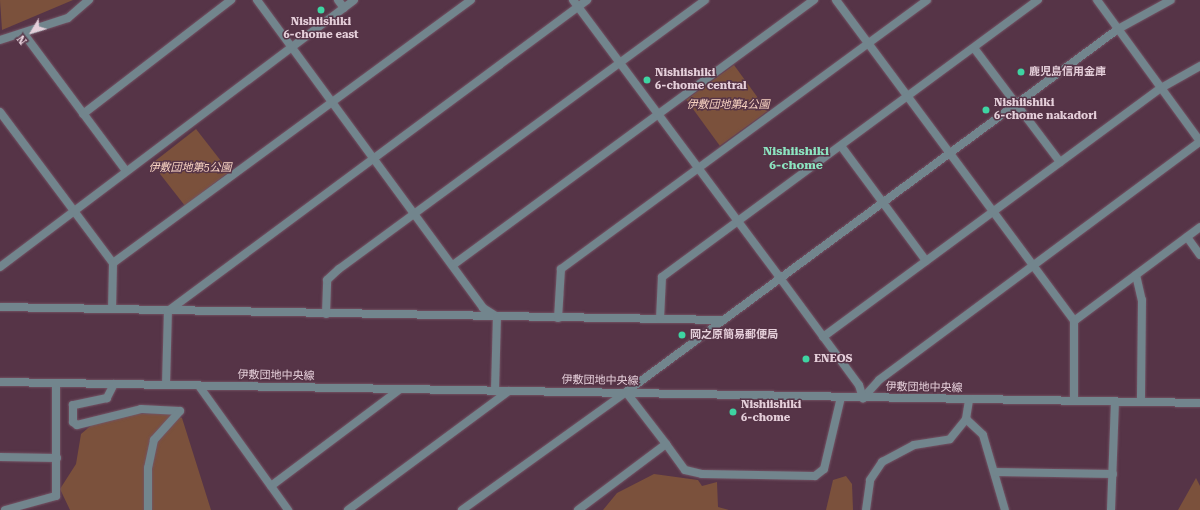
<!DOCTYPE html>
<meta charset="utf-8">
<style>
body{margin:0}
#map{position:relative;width:1200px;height:510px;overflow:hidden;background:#563447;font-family:"Roboto Serif","Noto Sans JP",serif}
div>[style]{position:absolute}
.green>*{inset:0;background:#7b513c;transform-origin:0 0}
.roads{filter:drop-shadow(0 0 1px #735364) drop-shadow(0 0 1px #735364)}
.minor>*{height:8px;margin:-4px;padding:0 4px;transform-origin:4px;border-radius:4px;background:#72858d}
.tertiary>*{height:8px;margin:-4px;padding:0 4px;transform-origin:4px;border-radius:4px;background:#72858d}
.dots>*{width:11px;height:11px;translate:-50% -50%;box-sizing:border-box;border:2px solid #563447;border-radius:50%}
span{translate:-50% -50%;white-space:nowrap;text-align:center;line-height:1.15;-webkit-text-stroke:3px #563447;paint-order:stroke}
.poi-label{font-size:11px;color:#e5cfda;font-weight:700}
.left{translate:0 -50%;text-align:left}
.park-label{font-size:11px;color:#f6d1c0;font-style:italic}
.street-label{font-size:11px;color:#e5cfda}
.neighbourhood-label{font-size:12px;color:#8ce4c0;font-weight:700}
.north{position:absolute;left:12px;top:12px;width:40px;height:40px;-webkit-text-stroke:3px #563447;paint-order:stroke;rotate:232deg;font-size:11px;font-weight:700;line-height:16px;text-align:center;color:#e5cfda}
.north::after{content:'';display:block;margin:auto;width:14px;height:18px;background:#e5cfda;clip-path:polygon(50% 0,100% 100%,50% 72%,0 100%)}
</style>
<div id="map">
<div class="green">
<i style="clip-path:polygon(0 0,73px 0,2px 30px)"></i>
<i style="left:734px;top:65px;width:57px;height:59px;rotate:54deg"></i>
<i style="left:196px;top:129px;width:54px;height:56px;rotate:52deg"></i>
<i style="clip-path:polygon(171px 413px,182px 418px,211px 510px,70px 510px,60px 489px,76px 464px,81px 434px,95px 422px,127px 414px)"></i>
<i style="clip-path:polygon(654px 474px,698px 480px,702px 486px,717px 482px,718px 507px,729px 510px,603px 510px,617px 493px)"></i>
<i style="clip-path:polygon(846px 476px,852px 484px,853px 510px,826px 510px,833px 480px)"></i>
<i style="clip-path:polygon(1196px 478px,1200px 486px,1200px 510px,1178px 510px)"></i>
</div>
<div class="roads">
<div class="minor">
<i style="left:257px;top:0;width:382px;rotate:53.7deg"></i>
<i style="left:483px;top:308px;width:15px;rotate:32deg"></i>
<i style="left:338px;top:0;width:10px;rotate:53deg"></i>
<i style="left:836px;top:0;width:400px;rotate:53.4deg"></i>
<i style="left:1074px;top:321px;width:80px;rotate:90deg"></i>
<i style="left:1097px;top:0;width:175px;rotate:53.9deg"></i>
<i style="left:24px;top:34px;width:171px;rotate:53.3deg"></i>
<i style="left:0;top:40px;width:71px;rotate:-17.9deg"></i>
<i style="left:68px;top:18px;width:28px;rotate:-41deg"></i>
<i style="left:974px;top:48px;width:143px;rotate:53deg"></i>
<i style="left:0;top:112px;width:189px;rotate:53.2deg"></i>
<i style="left:113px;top:263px;width:46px;rotate:91.2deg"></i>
<i style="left:83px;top:114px;width:187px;rotate:-37.6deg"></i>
<i style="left:841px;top:146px;width:143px;rotate:53.5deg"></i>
<i style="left:1187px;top:237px;width:22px;rotate:54deg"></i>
<i style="left:113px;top:263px;width:444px;rotate:-36.3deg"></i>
<i style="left:453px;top:265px;width:448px;rotate:-36.3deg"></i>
<i style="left:1136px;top:275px;width:26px;rotate:77deg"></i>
<i style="left:1142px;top:300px;width:102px;rotate:90.6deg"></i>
<i style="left:0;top:307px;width:723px;rotate:1.03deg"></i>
<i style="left:326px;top:314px;width:34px;rotate:-88deg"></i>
<i style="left:327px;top:280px;width:16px;rotate:-43deg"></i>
<i style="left:339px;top:269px;width:454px;rotate:-36.3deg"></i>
<i style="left:558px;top:318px;width:49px;rotate:-86.5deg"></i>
<i style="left:561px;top:269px;width:454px;rotate:-36.3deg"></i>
<i style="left:660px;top:319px;width:42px;rotate:-87.3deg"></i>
<i style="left:662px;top:277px;width:467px;rotate:-36.4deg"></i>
<i style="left:1074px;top:321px;width:157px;rotate:-36.7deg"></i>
<i style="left:823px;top:337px;width:420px;rotate:-36.4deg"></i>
<i style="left:1161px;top:88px;width:45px;rotate:-29.4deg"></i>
<i style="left:114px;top:384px;width:16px;rotate:117deg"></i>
<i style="left:107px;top:398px;width:35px;rotate:168deg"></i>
<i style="left:73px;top:405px;width:17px;rotate:90deg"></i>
<i style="left:73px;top:422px;width:5px;rotate:37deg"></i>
<i style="left:77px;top:425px;width:66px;rotate:-14deg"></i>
<i style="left:141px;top:409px;width:39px;rotate:3deg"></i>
<i style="left:180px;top:411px;width:39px;rotate:132deg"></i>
<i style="left:154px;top:440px;width:29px;rotate:102deg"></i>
<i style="left:148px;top:468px;width:42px;rotate:90deg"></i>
<i style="left:166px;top:385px;width:74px;rotate:-88.5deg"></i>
<i style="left:168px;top:311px;width:522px;rotate:-36.58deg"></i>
<i style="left:199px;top:386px;width:153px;rotate:54.3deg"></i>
<i style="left:495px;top:391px;width:74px;rotate:-88.5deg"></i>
<i style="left:863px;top:398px;width:24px;rotate:-48deg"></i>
<i style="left:879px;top:380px;width:400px;rotate:-36.6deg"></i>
<i style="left:966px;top:419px;width:23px;rotate:43deg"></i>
<i style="left:983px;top:435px;width:78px;rotate:73.7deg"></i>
<i style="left:666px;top:444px;width:32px;rotate:54deg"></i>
<i style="left:685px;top:470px;width:17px;rotate:13deg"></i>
<i style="left:702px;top:474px;width:113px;rotate:1deg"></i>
<i style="left:815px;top:476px;width:11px;rotate:-38deg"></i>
<i style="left:824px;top:469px;width:74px;rotate:-76.7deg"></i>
<i style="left:0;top:457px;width:57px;rotate:1deg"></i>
<i style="left:995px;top:472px;width:118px;rotate:1deg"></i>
<i style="left:271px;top:486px;width:161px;rotate:-36.9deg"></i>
<i style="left:5px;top:510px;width:53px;rotate:-15.4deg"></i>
<i style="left:56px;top:496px;width:113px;rotate:-90deg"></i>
<i style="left:348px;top:510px;width:200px;rotate:-36.5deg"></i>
<i style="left:462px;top:510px;width:202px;rotate:-35.7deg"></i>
<i style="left:626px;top:392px;width:66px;rotate:52.4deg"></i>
<i style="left:666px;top:444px;width:110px;rotate:143.1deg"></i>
<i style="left:1111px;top:510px;width:108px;rotate:-87.9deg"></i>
</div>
<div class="tertiary">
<i style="left:573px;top:0;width:347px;rotate:53.3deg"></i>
<i style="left:780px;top:278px;width:133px;rotate:53.6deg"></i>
<i style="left:859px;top:385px;width:14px;rotate:73deg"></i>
<i style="left:0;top:267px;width:443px;rotate:-37deg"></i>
<i style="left:0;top:382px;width:1200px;rotate:1deg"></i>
<i style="left:626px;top:392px;width:611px;rotate:-36.42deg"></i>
<i style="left:1118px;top:29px;width:60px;rotate:-28.7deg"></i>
<i style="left:866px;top:510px;width:30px;rotate:-82deg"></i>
<i style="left:870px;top:480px;width:22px;rotate:-56deg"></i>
<i style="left:882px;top:462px;width:36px;rotate:-28deg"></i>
<i style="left:914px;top:445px;width:36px;rotate:-9deg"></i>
<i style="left:950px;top:439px;width:26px;rotate:-51deg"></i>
<i style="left:966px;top:419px;width:20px;rotate:-81deg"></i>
</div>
</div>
<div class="dots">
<i style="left:321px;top:10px;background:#3ed4a2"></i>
<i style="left:1021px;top:72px;background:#3ed4a2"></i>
<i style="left:647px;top:80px;background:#3ed4a2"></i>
<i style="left:986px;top:110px;background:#3ed4a2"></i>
<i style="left:682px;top:335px;background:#3ed4a2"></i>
<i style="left:806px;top:359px;background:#3ed4a2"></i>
<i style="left:733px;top:412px;background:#3ed4a2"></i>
</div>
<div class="poi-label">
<span style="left:321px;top:29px">Nishiishiki<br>6-chome east</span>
<span class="left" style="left:1029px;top:72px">鹿児島信用金庫</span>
<span class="left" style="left:655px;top:80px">Nishiishiki<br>6-chome central</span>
<span class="left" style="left:994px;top:110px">Nishiishiki<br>6-chome nakadori</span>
<span class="left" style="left:690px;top:335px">岡之原簡易郵便局</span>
<span class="left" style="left:814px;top:359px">ENEOS</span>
<span class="left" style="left:741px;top:412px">Nishiishiki<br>6-chome</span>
</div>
<div class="park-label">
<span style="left:728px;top:105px">伊敷団地第4公園</span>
<span style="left:190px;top:168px">伊敷団地第5公園</span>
</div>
<div class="street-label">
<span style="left:276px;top:376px;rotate:1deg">伊敷団地中央線</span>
<span style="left:600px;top:381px;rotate:1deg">伊敷団地中央線</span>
<span style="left:924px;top:388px;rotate:1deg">伊敷団地中央線</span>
</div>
<div class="neighbourhood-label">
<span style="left:796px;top:159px">Nishiishiki<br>6-chome</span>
</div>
<div class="north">N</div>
</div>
